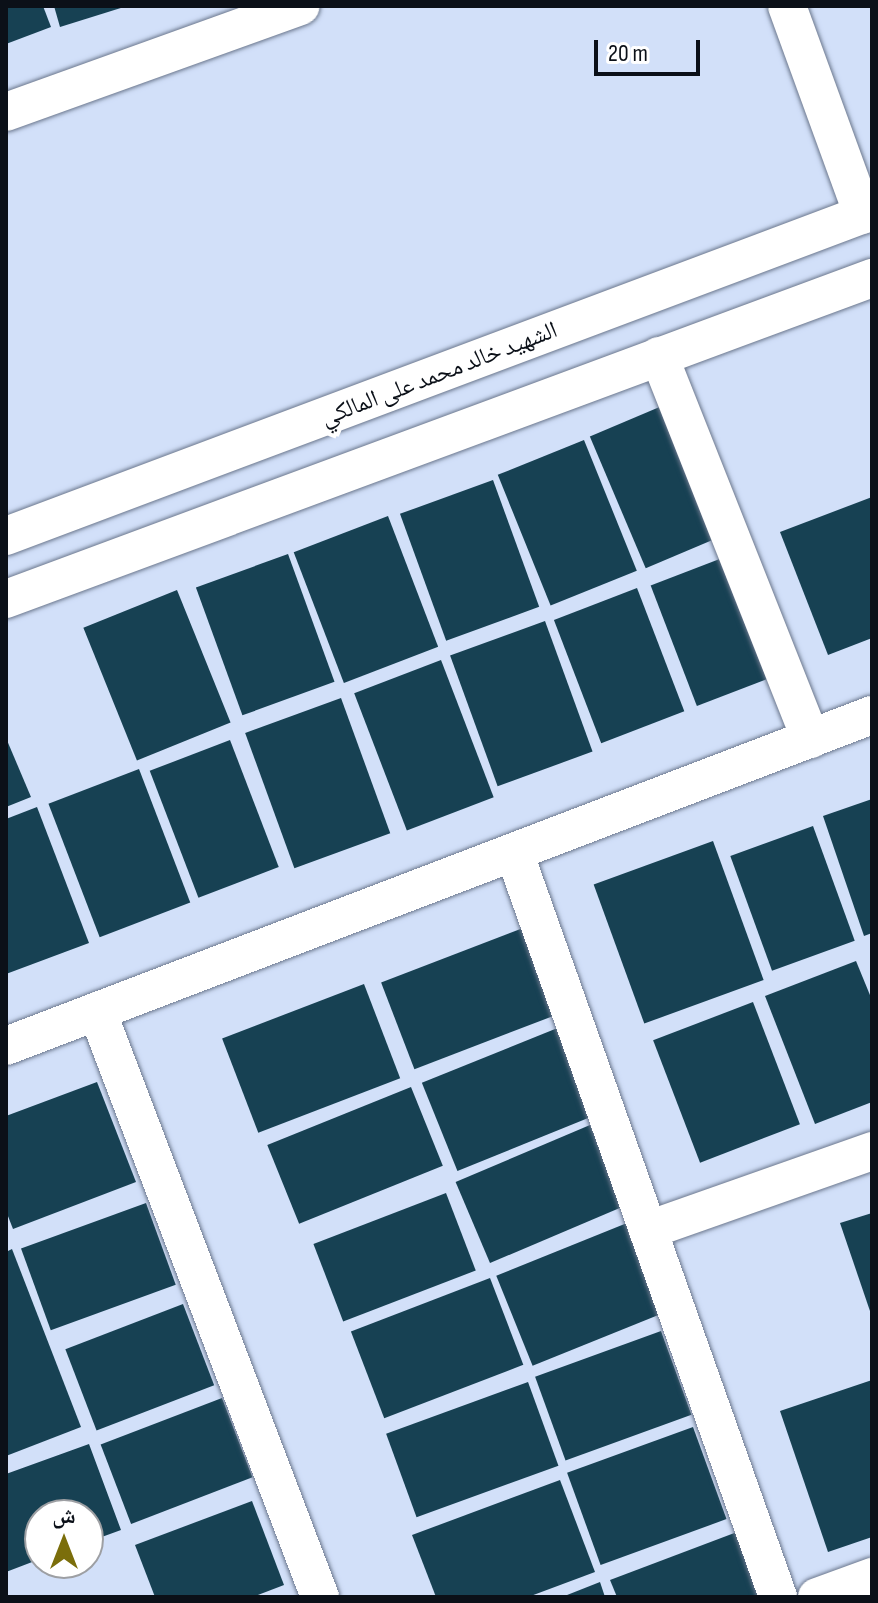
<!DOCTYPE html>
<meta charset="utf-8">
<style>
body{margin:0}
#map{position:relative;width:878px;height:1603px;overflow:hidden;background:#d2e0f9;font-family:"Sofia Sans Condensed","Noto Naskh Arabic",sans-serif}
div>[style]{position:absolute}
.building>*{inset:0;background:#174153;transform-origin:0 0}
.roads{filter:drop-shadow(0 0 2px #6b778d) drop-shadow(0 0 2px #6b778d)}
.minor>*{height:38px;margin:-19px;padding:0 19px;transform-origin:19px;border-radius:19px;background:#fff}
span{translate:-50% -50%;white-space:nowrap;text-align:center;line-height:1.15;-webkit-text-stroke:8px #fff;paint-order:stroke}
.street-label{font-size:24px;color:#0b1018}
.frame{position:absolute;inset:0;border:8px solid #0b1018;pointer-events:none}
.north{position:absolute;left:24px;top:1499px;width:80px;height:80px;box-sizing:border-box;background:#fff;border:2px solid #9d9fa3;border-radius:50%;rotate:0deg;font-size:22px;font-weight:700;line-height:32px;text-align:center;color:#0b1018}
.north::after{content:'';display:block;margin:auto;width:28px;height:36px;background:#7b6e0b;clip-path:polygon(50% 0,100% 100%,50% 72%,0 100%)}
.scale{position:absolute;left:594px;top:40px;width:106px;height:36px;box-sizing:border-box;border:4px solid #0b1018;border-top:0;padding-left:10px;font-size:24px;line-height:28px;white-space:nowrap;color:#0b1018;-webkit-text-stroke:6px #fff;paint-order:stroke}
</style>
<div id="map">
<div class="building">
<i style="clip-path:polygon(6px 6px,43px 6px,51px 27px,6px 44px)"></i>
<i style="clip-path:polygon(54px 6px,124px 6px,124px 7px,60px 27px)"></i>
<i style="left:669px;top:403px;width:143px;height:86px;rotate:67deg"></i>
<i style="left:584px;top:440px;width:141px;height:93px;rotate:68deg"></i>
<i style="left:493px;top:480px;width:135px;height:99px;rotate:70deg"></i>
<i style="clip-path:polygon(872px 497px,872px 638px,828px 655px,780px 532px)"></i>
<i style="left:388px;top:516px;width:140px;height:101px;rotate:69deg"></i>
<i style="left:288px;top:554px;width:136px;height:98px;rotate:70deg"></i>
<i style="left:730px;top:555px;width:129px;height:85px;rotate:69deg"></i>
<i style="left:637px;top:588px;width:132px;height:89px;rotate:69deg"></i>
<i style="left:177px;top:590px;width:143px;height:101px;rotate:68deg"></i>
<i style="left:545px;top:621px;width:139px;height:101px;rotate:70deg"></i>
<i style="left:441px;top:660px;width:147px;height:93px;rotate:69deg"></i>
<i style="left:341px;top:698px;width:144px;height:102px;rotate:70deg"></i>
<i style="clip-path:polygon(6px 738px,31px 797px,6px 807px)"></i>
<i style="left:230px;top:740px;width:136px;height:86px;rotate:69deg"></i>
<i style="left:139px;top:769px;width:143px;height:97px;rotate:69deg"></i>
<i style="clip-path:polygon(872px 799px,872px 933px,864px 936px,823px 816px)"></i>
<i style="clip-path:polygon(37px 807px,89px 943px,6px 974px,6px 819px)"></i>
<i style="left:813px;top:826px;width:122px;height:88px;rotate:70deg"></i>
<i style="left:713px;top:841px;width:148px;height:127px;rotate:70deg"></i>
<i style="left:523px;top:928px;width:93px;height:152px;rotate:69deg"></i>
<i style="clip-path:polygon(856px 961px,872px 1000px,872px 1102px,815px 1124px,765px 996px)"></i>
<i style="left:364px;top:984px;width:101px;height:152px;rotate:69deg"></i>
<i style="left:753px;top:1002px;width:131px;height:107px;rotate:69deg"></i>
<i style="left:560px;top:1027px;width:95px;height:149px;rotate:68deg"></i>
<i style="clip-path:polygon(97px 1082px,136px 1182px,13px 1229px,6px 1211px,6px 1116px)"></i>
<i style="left:411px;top:1087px;width:85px;height:155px;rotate:68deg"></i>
<i style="left:590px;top:1125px;width:88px;height:146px;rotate:67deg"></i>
<i style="left:446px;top:1193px;width:83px;height:142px;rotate:69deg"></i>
<i style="left:146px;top:1203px;width:87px;height:133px;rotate:70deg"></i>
<i style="clip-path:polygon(872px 1213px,872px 1314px,871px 1314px,840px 1223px)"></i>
<i style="left:627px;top:1223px;width:97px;height:141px;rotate:68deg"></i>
<i style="clip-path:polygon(12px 1249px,81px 1427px,6px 1456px,6px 1252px)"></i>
<i style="left:490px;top:1278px;width:93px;height:149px;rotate:69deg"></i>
<i style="left:183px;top:1304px;width:87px;height:126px;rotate:69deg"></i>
<i style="left:661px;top:1331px;width:89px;height:134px;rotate:70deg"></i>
<i style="clip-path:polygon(872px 1380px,872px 1537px,828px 1552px,780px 1411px)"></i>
<i style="left:528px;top:1382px;width:89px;height:151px;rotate:70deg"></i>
<i style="left:222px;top:1398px;width:85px;height:130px;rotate:69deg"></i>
<i style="left:693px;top:1427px;width:98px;height:134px;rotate:70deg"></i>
<i style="clip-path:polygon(89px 1444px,121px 1530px,88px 1542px,88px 1515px,40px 1515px,40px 1559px,6px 1572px,6px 1474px)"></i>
<i style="clip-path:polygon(560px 1480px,595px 1572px,528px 1597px,436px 1597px,412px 1535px)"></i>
<i style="clip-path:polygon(252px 1501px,284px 1585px,253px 1597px,155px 1597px,135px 1545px)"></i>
<i style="clip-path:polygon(737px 1532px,762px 1597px,617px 1597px,610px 1580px)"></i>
<i style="clip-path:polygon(600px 1582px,605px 1597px,562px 1597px)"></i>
</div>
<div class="roads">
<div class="minor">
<i style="left:787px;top:6px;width:222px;rotate:70deg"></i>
<i style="left:6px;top:112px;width:313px;rotate:-19.8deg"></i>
<i style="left:659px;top:356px;width:412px;rotate:68.4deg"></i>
<i style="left:6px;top:536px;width:925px;rotate:-20.57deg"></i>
<i style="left:6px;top:599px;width:924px;rotate:-20.34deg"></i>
<i style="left:515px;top:855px;width:787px;rotate:70.48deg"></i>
<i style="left:97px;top:1011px;width:627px;rotate:69.17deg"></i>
<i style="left:6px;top:1046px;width:927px;rotate:-20.92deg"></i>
<i style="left:648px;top:1230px;width:238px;rotate:-19.4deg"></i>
<i style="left:817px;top:1597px;width:59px;rotate:-20deg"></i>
</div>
</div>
<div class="street-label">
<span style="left:439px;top:374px;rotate:-21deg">الشهيد خالد محمد على المالكي</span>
</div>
<div class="frame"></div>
<div class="north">ش</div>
<div class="scale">20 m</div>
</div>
